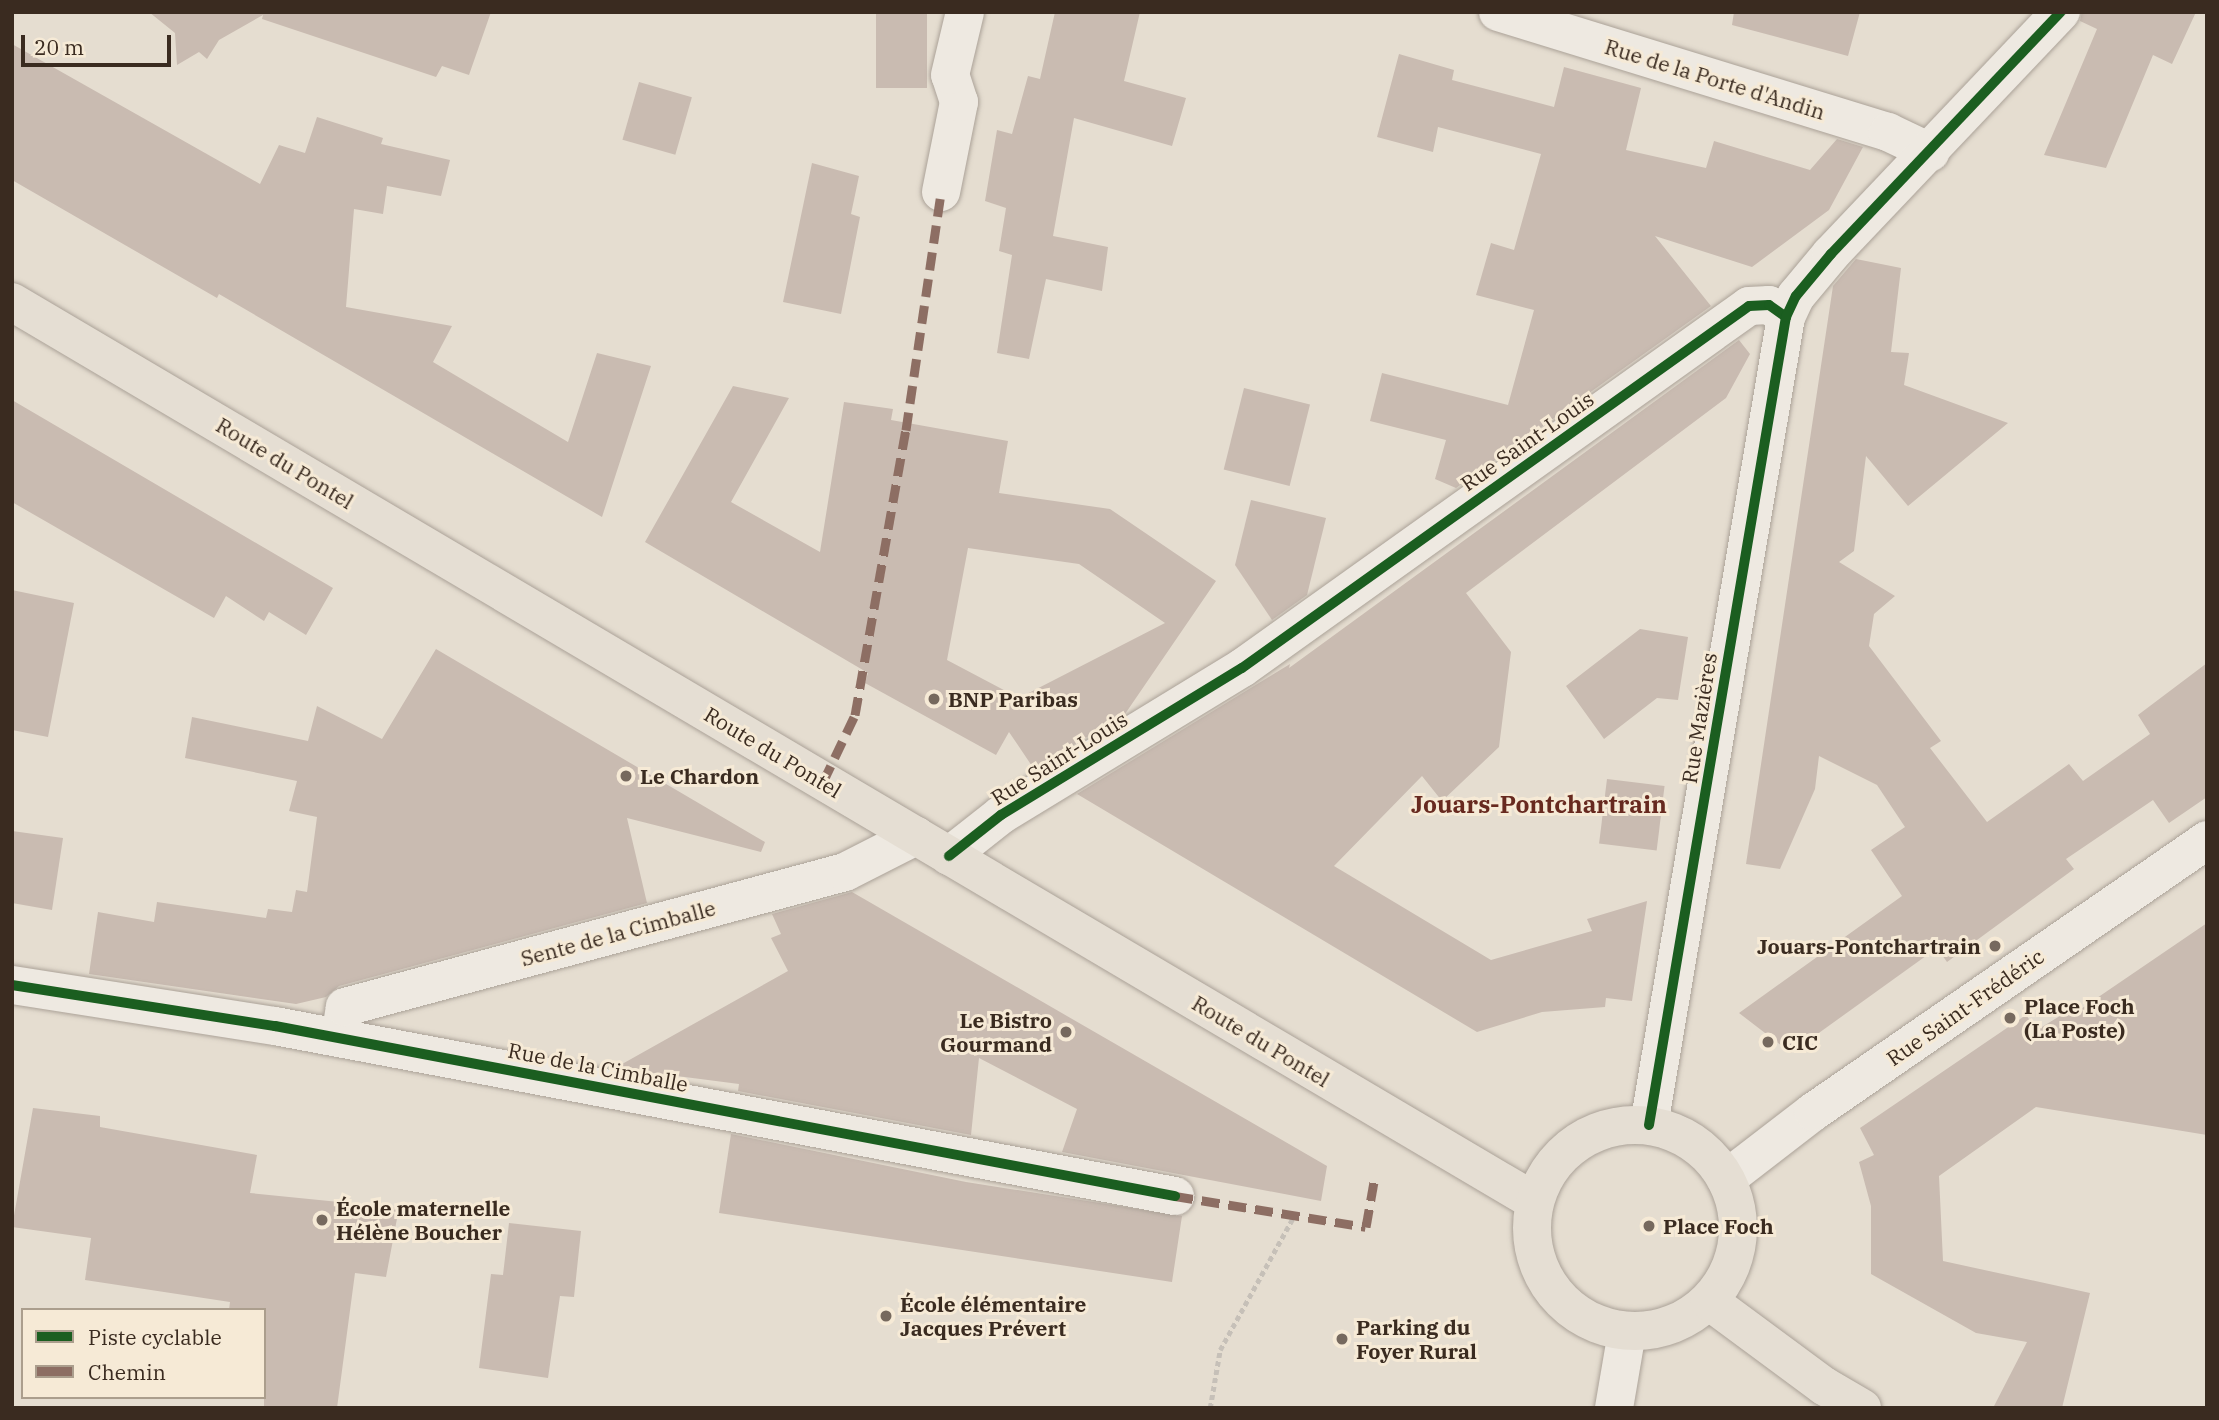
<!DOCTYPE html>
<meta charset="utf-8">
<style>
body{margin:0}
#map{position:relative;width:2219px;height:1420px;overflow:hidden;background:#e5ddd0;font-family:"IBM Plex Serif",serif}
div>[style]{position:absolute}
.building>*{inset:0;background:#c9bbb1;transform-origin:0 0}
.path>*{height:4.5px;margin-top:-2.25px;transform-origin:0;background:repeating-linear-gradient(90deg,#c6c0b8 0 5px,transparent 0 8.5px)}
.roads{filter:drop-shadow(0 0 2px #aba298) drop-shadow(0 0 2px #aba298)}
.street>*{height:38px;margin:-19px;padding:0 19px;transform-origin:19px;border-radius:19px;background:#eee9e1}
.secondary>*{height:38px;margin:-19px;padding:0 19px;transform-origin:19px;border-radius:19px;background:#eee9e1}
.primary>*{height:38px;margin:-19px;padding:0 19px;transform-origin:19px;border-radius:19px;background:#e5ded3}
.primary>.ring{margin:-19px;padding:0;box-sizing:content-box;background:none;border:38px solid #e5ded3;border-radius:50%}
.quiet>*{height:9px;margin-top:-4.5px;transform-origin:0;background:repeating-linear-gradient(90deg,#8d6e63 0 18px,transparent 0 27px)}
.cycleway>*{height:10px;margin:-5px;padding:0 5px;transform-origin:5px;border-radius:5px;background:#1b5e20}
.dots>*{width:19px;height:19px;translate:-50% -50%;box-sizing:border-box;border:4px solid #f6ead6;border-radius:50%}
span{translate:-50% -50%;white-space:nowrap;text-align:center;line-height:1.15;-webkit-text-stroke:6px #f6ead6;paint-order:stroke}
.street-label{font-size:21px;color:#3a2b20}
.poi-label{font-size:21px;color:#3a2b20;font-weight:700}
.left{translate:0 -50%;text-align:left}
.right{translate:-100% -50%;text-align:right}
.quarter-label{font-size:24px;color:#67291f;font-weight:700}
.frame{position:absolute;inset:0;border:14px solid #3a2b20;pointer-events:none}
.legend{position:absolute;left:21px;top:1308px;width:245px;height:91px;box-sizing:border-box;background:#f6ead6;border:2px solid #ab9e8d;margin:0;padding:9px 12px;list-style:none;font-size:21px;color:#3a2b20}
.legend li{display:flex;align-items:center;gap:14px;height:35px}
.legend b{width:35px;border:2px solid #ab9e8d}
.scale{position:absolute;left:21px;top:35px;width:150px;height:32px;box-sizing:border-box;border:4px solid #3a2b20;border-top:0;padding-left:9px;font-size:21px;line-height:24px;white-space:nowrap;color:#3a2b20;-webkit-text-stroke:5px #f6ead6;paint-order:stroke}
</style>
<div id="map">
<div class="building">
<i style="clip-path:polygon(149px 12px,491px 12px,469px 75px,442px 66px,436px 77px,262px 19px,263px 15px,219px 40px,207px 59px,199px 52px,177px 65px,175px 33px)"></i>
<i style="left:876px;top:12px;width:51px;height:76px"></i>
<i style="clip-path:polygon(1055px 12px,1140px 12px,1124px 81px,1186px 98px,1172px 146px,1074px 118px,1053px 236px,1108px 247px,1102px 291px,1046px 279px,1029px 359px,997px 353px,1012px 255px,999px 251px,1006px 208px,985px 201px,997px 130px,1012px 134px,1028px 76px,1040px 79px)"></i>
<i style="clip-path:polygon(1734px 12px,1860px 12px,1848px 56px,1732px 25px)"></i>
<i style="clip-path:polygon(2082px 12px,2196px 12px,2172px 64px,2153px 55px,2106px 168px,2044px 155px,2097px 29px,2080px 21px)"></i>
<i style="clip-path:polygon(12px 44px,260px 184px,279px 145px,305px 153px,317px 117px,383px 138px,381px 144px,450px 160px,441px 196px,387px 186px,383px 214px,354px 209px,346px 307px,452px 326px,433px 362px,568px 442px,597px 353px,651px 366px,602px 517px,219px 294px,217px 298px,12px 180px)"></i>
<i style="clip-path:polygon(1399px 54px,1454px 70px,1452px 80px,1554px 107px,1564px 67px,1641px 88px,1626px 150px,1706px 168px,1714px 141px,1810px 170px,1837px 139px,1863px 147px,1829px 210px,1752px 267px,1655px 236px,1711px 306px,1456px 488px,1435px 479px,1446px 440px,1370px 421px,1382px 373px,1508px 405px,1534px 310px,1476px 295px,1491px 243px,1514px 250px,1541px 154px,1438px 127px,1433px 152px,1377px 137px)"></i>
<i style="left:639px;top:82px;width:55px;height:60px;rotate:16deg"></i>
<i style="clip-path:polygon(812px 163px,859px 176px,851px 214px,860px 217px,841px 314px,783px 302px)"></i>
<i style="clip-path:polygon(1856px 259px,1901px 268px,1891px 352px,1909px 353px,1904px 385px,2008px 423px,1908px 506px,1866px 456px,1854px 551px,1839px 562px,1895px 596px,1874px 614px,1869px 646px,1941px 741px,1930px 748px,1987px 822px,2069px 764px,2083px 781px,2150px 734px,2138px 715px,2207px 663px,2207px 797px,2169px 823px,2153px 800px,2066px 859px,2074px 869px,1947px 962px,1937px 948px,1791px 1053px,1739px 1013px,1902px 896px,1871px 850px,1905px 827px,1877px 785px,1819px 756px,1815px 789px,1780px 869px,1746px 864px,1833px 286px)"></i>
<i style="clip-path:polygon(1739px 340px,1750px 354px,1726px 398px,1466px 593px,1511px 652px,1499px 747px,1442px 801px,1422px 776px,1334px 866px,1491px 960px,1592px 931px,1587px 919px,1647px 901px,1632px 1001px,1606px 998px,1605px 1007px,1542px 1012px,1477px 1032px,1077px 794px,1290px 664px,1289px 668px)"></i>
<i style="clip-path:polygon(evenodd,733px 386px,789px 398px,731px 502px,820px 552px,844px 402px,893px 409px,891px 420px,1008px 441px,999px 493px,1110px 509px,1216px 581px,1125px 714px,1034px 769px,1009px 732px,996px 755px,865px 683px,868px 673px,645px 542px,733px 386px,968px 548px,1079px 564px,1165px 623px,1019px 698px,947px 660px,968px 548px)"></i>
<i style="left:1244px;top:388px;width:68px;height:84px;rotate:14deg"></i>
<i style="clip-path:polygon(12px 400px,333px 588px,306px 635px,269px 612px,264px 621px,226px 596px,214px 618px,12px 502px)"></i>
<i style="clip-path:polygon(1251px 500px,1326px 518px,1307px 595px,1272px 620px,1235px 565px)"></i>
<i style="clip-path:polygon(12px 590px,74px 603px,48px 737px,12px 730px)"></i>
<i style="clip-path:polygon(1640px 629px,1688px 637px,1678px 700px,1657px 698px,1604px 739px,1566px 686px)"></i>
<i style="clip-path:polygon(436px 649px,765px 842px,761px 852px,627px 818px,647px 903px,339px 986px,326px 997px,296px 1004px,89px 974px,98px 912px,154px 922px,157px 902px,266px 918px,268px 909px,292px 912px,296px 890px,307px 892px,317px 817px,289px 811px,297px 781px,185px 758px,192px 717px,308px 741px,317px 706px,382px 739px)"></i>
<i style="left:1607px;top:779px;width:58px;height:65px;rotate:7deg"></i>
<i style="clip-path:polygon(12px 831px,63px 838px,52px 910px,12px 903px)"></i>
<i style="clip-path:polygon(852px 892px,1327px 1166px,1321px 1201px,1062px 1152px,1077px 1109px,979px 1058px,971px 1135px,738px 1091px,739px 1084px,615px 1068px,788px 971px,771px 938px,781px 934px,772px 914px)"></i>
<i style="clip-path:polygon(2207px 923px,2207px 1135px,2036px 1107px,1939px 1176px,1943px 1261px,2090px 1293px,2062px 1408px,1993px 1408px,2027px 1342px,1976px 1333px,1871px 1274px,1871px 1206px,1859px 1162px,1874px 1155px,1860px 1128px,2026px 1015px,2037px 1030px,2068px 1011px,2072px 1015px)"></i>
<i style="clip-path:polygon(33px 1108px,100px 1116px,100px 1127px,257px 1155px,250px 1193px,399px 1208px,386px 1277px,355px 1273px,337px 1408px,264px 1408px,264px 1310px,229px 1310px,230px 1302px,85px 1280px,91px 1238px,12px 1227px)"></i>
<i style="clip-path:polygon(731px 1134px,966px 1182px,1182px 1216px,1172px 1282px,719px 1213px)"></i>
<i style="clip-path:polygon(509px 1223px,581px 1231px,574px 1297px,560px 1296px,548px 1378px,479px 1368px,491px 1274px,503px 1275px)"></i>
</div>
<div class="path">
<i style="left:1210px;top:1408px;width:59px;rotate:-80.2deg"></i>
<i style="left:1220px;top:1350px;width:153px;rotate:-61.1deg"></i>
</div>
<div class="roads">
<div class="street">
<i style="left:1498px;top:12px;width:408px;rotate:17.1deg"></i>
<i style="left:1888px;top:132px;width:47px;rotate:25.5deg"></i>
<i style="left:941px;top:192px;width:92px;rotate:-78.7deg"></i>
<i style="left:959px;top:102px;width:28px;rotate:-108deg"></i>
<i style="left:950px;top:75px;width:65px;rotate:-76.6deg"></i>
<i style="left:949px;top:856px;width:66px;rotate:-38.3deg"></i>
<i style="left:1001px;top:815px;width:282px;rotate:-31.4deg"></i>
<i style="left:1242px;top:668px;width:623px;rotate:-35.53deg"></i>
<i style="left:1749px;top:306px;width:20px;rotate:-3deg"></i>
<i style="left:1769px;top:305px;width:21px;rotate:35deg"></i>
<i style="left:12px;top:985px;width:266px;rotate:8.9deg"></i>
<i style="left:275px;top:1026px;width:916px;rotate:10.7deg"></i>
<i style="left:340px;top:1038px;width:31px;rotate:-81deg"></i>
<i style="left:345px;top:1007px;width:518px;rotate:-15.11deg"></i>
<i style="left:845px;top:872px;width:80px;rotate:-26.9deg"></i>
<i style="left:1649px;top:1125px;width:820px;rotate:-80.38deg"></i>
<i style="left:1786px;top:317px;width:23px;rotate:-65deg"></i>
<i style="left:1796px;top:296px;width:55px;rotate:-50.2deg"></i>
<i style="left:1831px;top:254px;width:334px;rotate:-46.5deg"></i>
<i style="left:1726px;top:1179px;width:110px;rotate:-37.6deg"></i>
<i style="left:1813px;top:1112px;width:479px;rotate:-34.6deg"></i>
</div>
<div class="secondary">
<i style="left:1614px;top:1408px;width:77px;rotate:-80.3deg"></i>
</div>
<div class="primary">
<i style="left:12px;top:302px;width:1768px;rotate:30.57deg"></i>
<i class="ring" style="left:1532px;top:1125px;width:168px;height:168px"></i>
<i style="left:1709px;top:1301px;width:143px;rotate:36.5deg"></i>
<i style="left:1824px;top:1386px;width:44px;rotate:30.1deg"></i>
</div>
</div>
<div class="quiet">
<i style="left:823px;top:782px;width:74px;rotate:-64.5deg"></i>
<i style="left:855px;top:715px;width:290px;rotate:-79.9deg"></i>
<i style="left:906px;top:430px;width:241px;rotate:-81.6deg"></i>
<i style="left:1175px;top:1196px;width:193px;rotate:9.2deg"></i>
<i style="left:1366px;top:1227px;width:52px;rotate:-80deg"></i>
</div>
<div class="cycleway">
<i style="left:949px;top:856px;width:66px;rotate:-38.3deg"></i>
<i style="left:1001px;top:815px;width:282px;rotate:-31.4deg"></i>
<i style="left:1242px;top:668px;width:623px;rotate:-35.53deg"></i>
<i style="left:1749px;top:306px;width:20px;rotate:-3deg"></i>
<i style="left:1769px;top:305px;width:21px;rotate:35deg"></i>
<i style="left:12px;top:985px;width:266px;rotate:8.9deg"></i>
<i style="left:275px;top:1026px;width:916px;rotate:10.7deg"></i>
<i style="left:1649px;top:1125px;width:820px;rotate:-80.38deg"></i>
<i style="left:1786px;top:317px;width:23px;rotate:-65deg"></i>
<i style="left:1796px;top:296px;width:55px;rotate:-50.2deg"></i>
<i style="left:1831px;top:254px;width:334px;rotate:-46.5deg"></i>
</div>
<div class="dots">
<i style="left:934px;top:699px;background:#76695e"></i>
<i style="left:626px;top:776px;background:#76695e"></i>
<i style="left:1995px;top:946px;background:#76695e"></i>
<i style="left:2010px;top:1018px;background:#76695e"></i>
<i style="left:1066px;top:1032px;background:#76695e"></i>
<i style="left:1768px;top:1042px;background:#76695e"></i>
<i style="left:322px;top:1220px;background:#76695e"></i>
<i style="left:1649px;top:1226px;background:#76695e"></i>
<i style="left:886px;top:1316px;background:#76695e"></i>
<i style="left:1342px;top:1339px;background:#76695e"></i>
</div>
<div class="street-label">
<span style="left:1715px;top:79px;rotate:17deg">Rue de la Porte d'Andin</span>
<span style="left:1527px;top:441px;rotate:-35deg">Rue Saint-Louis</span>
<span style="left:285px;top:463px;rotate:31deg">Route du Pontel</span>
<span style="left:1699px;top:718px;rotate:-81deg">Rue Mazières</span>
<span style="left:773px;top:752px;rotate:31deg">Route du Pontel</span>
<span style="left:1059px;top:758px;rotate:-32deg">Rue Saint-Louis</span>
<span style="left:618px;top:933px;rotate:-15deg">Sente de la Cimballe</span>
<span style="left:1965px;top:1007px;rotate:-35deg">Rue Saint-Frédéric</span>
<span style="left:1261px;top:1041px;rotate:31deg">Route du Pontel</span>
<span style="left:598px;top:1067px;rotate:11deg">Rue de la Cimballe</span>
</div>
<div class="poi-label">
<span class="left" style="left:948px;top:699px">BNP Paribas</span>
<span class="left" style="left:640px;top:776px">Le Chardon</span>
<span class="right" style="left:1981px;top:946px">Jouars-Pontchartrain</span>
<span class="left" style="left:2024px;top:1018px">Place Foch<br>(La Poste)</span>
<span class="right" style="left:1052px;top:1032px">Le Bistro<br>Gourmand</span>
<span class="left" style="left:1782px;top:1042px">CIC</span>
<span class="left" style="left:336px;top:1220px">École maternelle<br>Hélène Boucher</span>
<span class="left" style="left:1663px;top:1226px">Place Foch</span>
<span class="left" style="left:900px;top:1316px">École élémentaire<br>Jacques Prévert</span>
<span class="left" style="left:1356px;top:1339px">Parking du<br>Foyer Rural</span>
</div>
<div class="quarter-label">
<span style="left:1539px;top:805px">Jouars-Pontchartrain</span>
</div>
<div class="frame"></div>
<ul class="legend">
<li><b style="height:9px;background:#1b5e20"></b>Piste cyclable</li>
<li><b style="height:9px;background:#8d6e63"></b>Chemin</li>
</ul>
<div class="scale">20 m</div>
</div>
